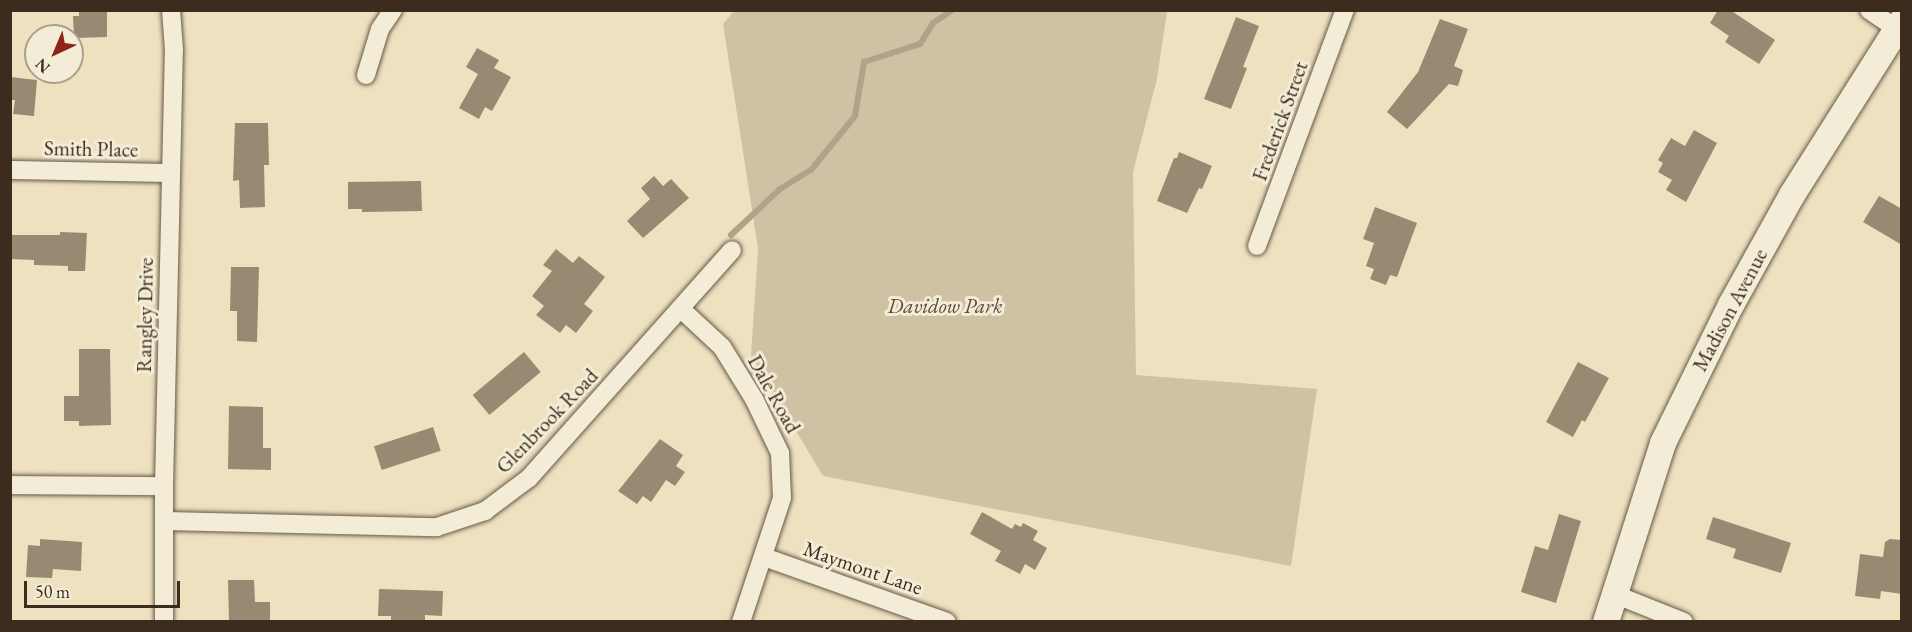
<!DOCTYPE html>
<style>
body{margin:0}
#map{position:relative;width:1912px;height:632px;overflow:hidden;background:#ede1c0;font-family:"EB Garamond",serif}
div>[style]{position:absolute}
.green>*{inset:0;background:#cfc2a4}
.stream>*{height:6px;margin:-3px;padding:0 3px;transform-origin:3px;border-radius:3px;background:#b0a389}
.building>*{inset:0;background:#988a72;transform-origin:0 0}
.roads{filter:drop-shadow(0 0 2px #685946) drop-shadow(0 0 2px #685946)}
.street>*{height:18px;margin:-9px;padding:0 9px;transform-origin:9px;border-radius:9px;background:#f3ecd6}
.secondary>*{height:26px;margin:-13px;padding:0 13px;transform-origin:13px;border-radius:13px;background:#f3ecd6}
span{translate:-50% -50%;white-space:nowrap;text-align:center;line-height:1.15;-webkit-text-stroke:6px #f3ecd6;paint-order:stroke}
.street-label{font-size:21px;color:#3b2c1e}
.park-label{font-size:21px;color:#594a39;font-style:italic}
.frame{position:absolute;inset:0;border:12px solid #3b2c1e;pointer-events:none}
.north{position:absolute;left:24px;top:24px;width:60px;height:60px;box-sizing:border-box;background:#f3ecd6;border:2px solid #a99f8c;border-radius:50%;rotate:224deg;font-size:16px;font-weight:700;line-height:24px;text-align:center;color:#3b2c1e}
.north::after{content:'';display:block;margin:auto;width:21px;height:27px;background:#8f2418;clip-path:polygon(50% 0,100% 100%,50% 72%,0 100%)}
.scale{position:absolute;left:24px;top:581px;width:156px;height:27px;box-sizing:border-box;border:3px solid #3b2c1e;border-top:0;padding-left:8px;font-size:18px;line-height:21px;white-space:nowrap;color:#3b2c1e;-webkit-text-stroke:4px #f3ecd6;paint-order:stroke}
</style>
<div id="map">
<div class="green">
<i style="clip-path:polygon(735px 10px,1167px 11px,1157px 79px,1133px 172px,1136px 375px,1317px 389px,1291px 566px,823px 476px,751px 356px,758px 248px,723px 24px)"></i>
</div>
<div class="stream">
<i style="left:731px;top:235px;width:67px;rotate:-43.2deg"></i>
<i style="left:780px;top:189px;width:36px;rotate:-32deg"></i>
<i style="left:811px;top:170px;width:70px;rotate:-50.8deg"></i>
<i style="left:855px;top:116px;width:55px;rotate:-80.5deg"></i>
<i style="left:864px;top:62px;width:59px;rotate:-17.8deg"></i>
<i style="left:920px;top:44px;width:25px;rotate:-58deg"></i>
<i style="left:933px;top:23px;width:23px;rotate:-34deg"></i>
</div>
<div class="building">
<i style="clip-path:polygon(79px 10px,107px 10px,107px 37px,74px 38px,73px 16px,79px 16px)"></i>
<i style="clip-path:polygon(1718px 10px,1730px 10px,1775px 40px,1759px 64px,1725px 42px,1729px 36px,1710px 23px)"></i>
<i style="clip-path:polygon(1236px 17px,1259px 26px,1243px 67px,1247px 68px,1231px 109px,1204px 99px)"></i>
<i style="clip-path:polygon(1440px 19px,1468px 29px,1454px 66px,1463px 70px,1458px 86px,1449px 84px,1407px 129px,1387px 112px,1418px 72px)"></i>
<i style="clip-path:polygon(477px 48px,499px 60px,494px 68px,511px 77px,492px 111px,485px 107px,479px 119px,459px 108px,478px 74px,466px 67px)"></i>
<i style="clip-path:polygon(10px 77px,37px 80px,34px 116px,13px 114px,15px 100px,10px 100px)"></i>
<i style="clip-path:polygon(235px 123px,268px 123px,269px 165px,264px 165px,265px 207px,240px 208px,239px 180px,233px 181px)"></i>
<i style="clip-path:polygon(1694px 130px,1717px 143px,1686px 202px,1666px 190px,1672px 180px,1658px 172px,1663px 163px,1658px 160px,1671px 138px,1685px 146px)"></i>
<i style="clip-path:polygon(1179px 152px,1212px 166px,1202px 189px,1199px 188px,1187px 213px,1157px 201px,1174px 158px,1177px 158px)"></i>
<i style="clip-path:polygon(654px 176px,663px 186px,671px 179px,689px 198px,643px 238px,627px 221px,650px 199px,641px 188px)"></i>
<i style="clip-path:polygon(421px 181px,422px 211px,362px 212px,362px 209px,348px 209px,348px 182px)"></i>
<i style="clip-path:polygon(1879px 196px,1902px 209px,1902px 245px,1863px 222px)"></i>
<i style="clip-path:polygon(1375px 207px,1417px 223px,1397px 277px,1390px 275px,1386px 285px,1370px 279px,1374px 269px,1366px 266px,1374px 243px,1363px 239px)"></i>
<i style="clip-path:polygon(60px 232px,87px 233px,85px 271px,68px 271px,68px 266px,34px 265px,34px 260px,10px 259px,10px 235px,60px 235px)"></i>
<i style="clip-path:polygon(556px 249px,573px 263px,579px 256px,605px 277px,584px 304px,593px 311px,576px 333px,566px 325px,560px 333px,536px 315px,544px 306px,532px 296px,552px 271px,543px 265px)"></i>
<i style="clip-path:polygon(231px 267px,259px 267px,257px 342px,237px 341px,237px 311px,230px 311px)"></i>
<i style="clip-path:polygon(79px 349px,110px 349px,111px 425px,79px 426px,79px 421px,64px 421px,64px 396px,79px 396px)"></i>
<i style="left:524px;top:352px;width:26px;height:67px;rotate:50deg"></i>
<i style="clip-path:polygon(1578px 362px,1609px 378px,1585px 422px,1582px 420px,1573px 437px,1546px 422px)"></i>
<i style="clip-path:polygon(229px 406px,263px 407px,263px 448px,271px 448px,271px 470px,228px 469px)"></i>
<i style="left:433px;top:427px;width:25px;height:62px;rotate:72deg"></i>
<i style="clip-path:polygon(660px 439px,683px 455px,676px 466px,685px 472px,675px 486px,666px 480px,651px 502px,643px 496px,637px 504px,618px 491px)"></i>
<i style="clip-path:polygon(982px 512px,1012px 529px,1015px 524px,1021px 527px,1023px 523px,1038px 531px,1033px 540px,1047px 548px,1035px 570px,1025px 564px,1020px 574px,995px 561px,1001px 551px,970px 534px)"></i>
<i style="clip-path:polygon(1559px 514px,1581px 521px,1556px 603px,1521px 592px,1535px 546px,1548px 550px)"></i>
<i style="clip-path:polygon(1713px 517px,1791px 543px,1781px 573px,1733px 558px,1736px 549px,1706px 539px)"></i>
<i style="clip-path:polygon(40px 539px,82px 542px,81px 571px,53px 569px,52px 578px,26px 577px,28px 545px,40px 546px)"></i>
<i style="clip-path:polygon(1890px 539px,1902px 540px,1902px 594px,1881px 591px,1880px 599px,1855px 596px,1860px 554px,1883px 557px,1885px 542px)"></i>
<i style="clip-path:polygon(228px 580px,254px 580px,255px 602px,270px 602px,270px 621px,229px 621px)"></i>
<i style="clip-path:polygon(379px 589px,443px 591px,442px 616px,425px 615px,425px 621px,391px 621px,391px 616px,378px 616px)"></i>
</div>
<div class="roads">
<div class="street">
<i style="left:1869px;top:10px;width:32px;rotate:34deg"></i>
<i style="left:366px;top:75px;width:48px;rotate:-73.1deg"></i>
<i style="left:380px;top:29px;width:23px;rotate:-56deg"></i>
<i style="left:10px;top:170px;width:161px;rotate:1.1deg"></i>
<i style="left:1257px;top:246px;width:252px;rotate:-69.6deg"></i>
<i style="left:681px;top:309px;width:56px;rotate:42.8deg"></i>
<i style="left:722px;top:347px;width:61px;rotate:58.4deg"></i>
<i style="left:754px;top:399px;width:60px;rotate:64.3deg"></i>
<i style="left:780px;top:453px;width:45px;rotate:87.5deg"></i>
<i style="left:782px;top:498px;width:131px;rotate:108.3deg"></i>
<i style="left:10px;top:485px;width:154px;rotate:0.4deg"></i>
<i style="left:165px;top:521px;width:272px;rotate:1.3deg"></i>
<i style="left:437px;top:527px;width:51px;rotate:-18.4deg"></i>
<i style="left:485px;top:511px;width:55px;rotate:-36.9deg"></i>
<i style="left:529px;top:478px;width:305px;rotate:-48.3deg"></i>
<i style="left:764px;top:557px;width:194px;rotate:19.6deg"></i>
<i style="left:1614px;top:594px;width:75px;rotate:21.8deg"></i>
<i style="left:164px;top:622px;width:136px;rotate:-90deg"></i>
<i style="left:164px;top:486px;width:436px;rotate:-88.7deg"></i>
<i style="left:174px;top:50px;width:40px;rotate:-94.3deg"></i>
</div>
<div class="secondary">
<i style="left:1606px;top:622px;width:188px;rotate:-72.3deg"></i>
<i style="left:1663px;top:443px;width:154px;rotate:-63.8deg"></i>
<i style="left:1731px;top:305px;width:126px;rotate:-61deg"></i>
<i style="left:1792px;top:195px;width:206px;rotate:-57.7deg"></i>
</div>
</div>
<div class="street-label">
<span style="left:1280px;top:121px;rotate:-70deg">Frederick Street</span>
<span style="left:91px;top:149px;rotate:1deg">Smith Place</span>
<span style="left:1730px;top:310px;rotate:-62deg">Madison Avenue</span>
<span style="left:145px;top:315px;rotate:-89deg">Rangley Drive</span>
<span style="left:774px;top:394px;rotate:61deg">Dale Road</span>
<span style="left:547px;top:421px;rotate:-46deg">Glenbrook Road</span>
<span style="left:863px;top:568px;rotate:19deg">Maymont Lane</span>
</div>
<div class="park-label">
<span style="left:945px;top:306px">Davidow Park</span>
</div>
<div class="frame"></div>
<div class="north">N</div>
<div class="scale">50 m</div>
</div>
